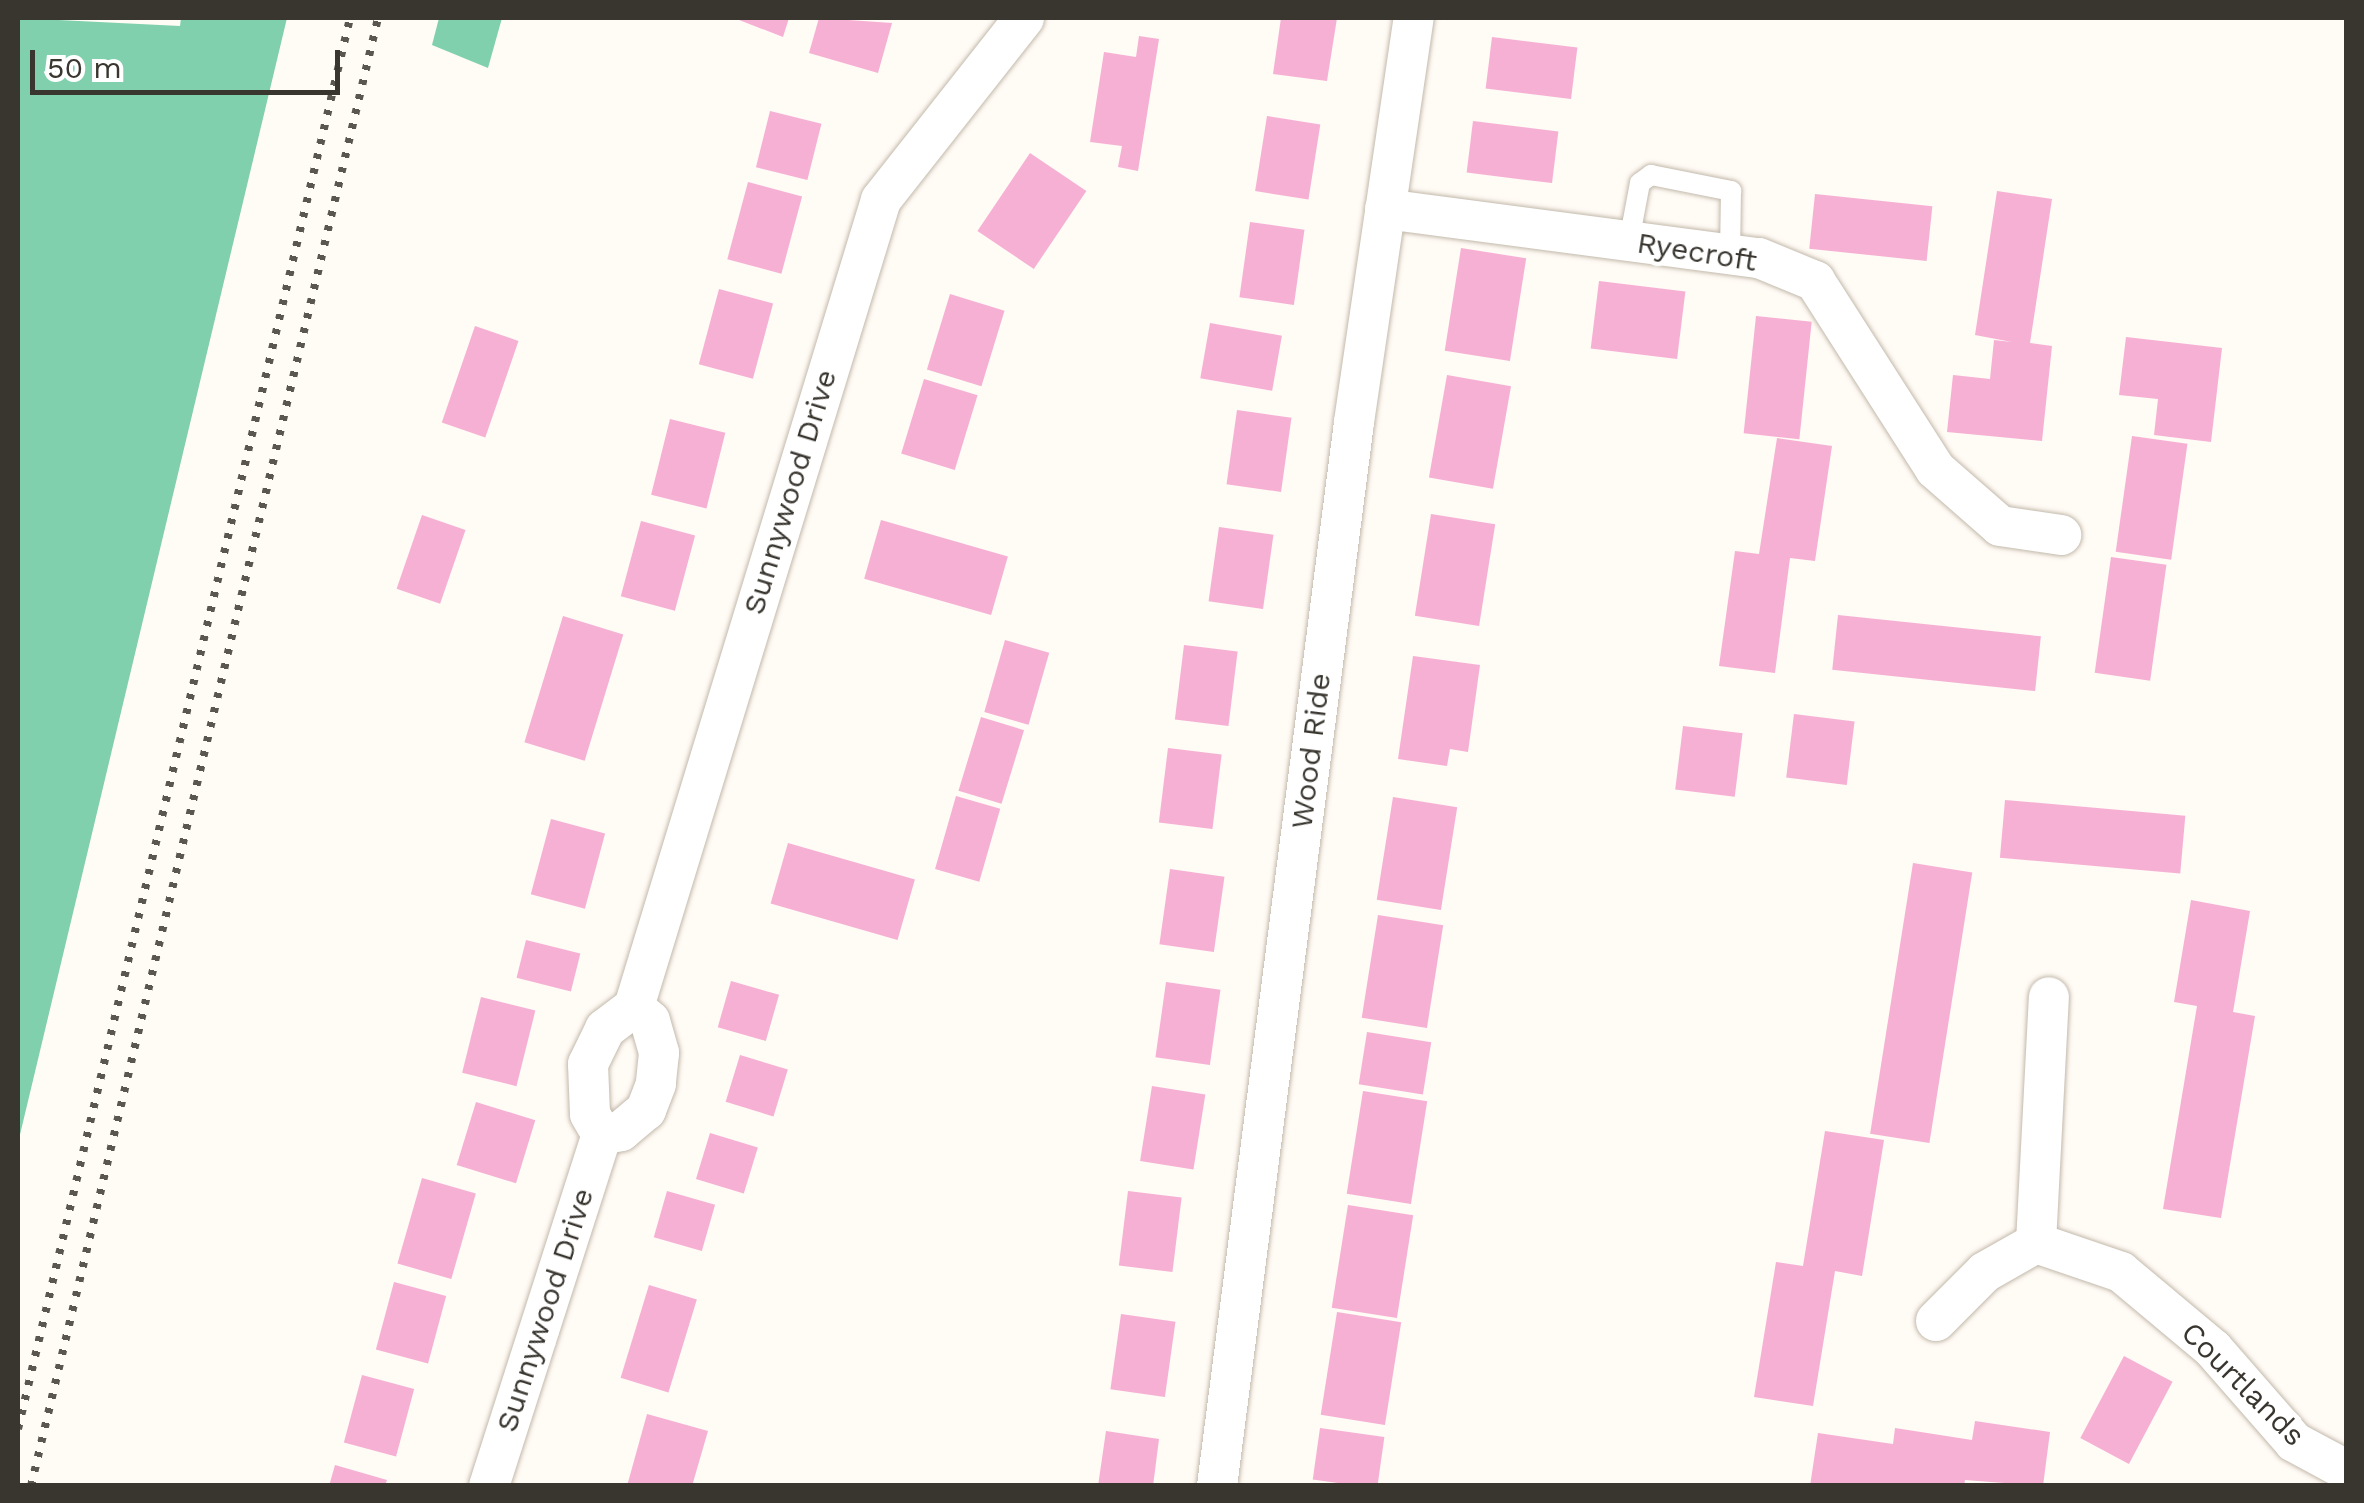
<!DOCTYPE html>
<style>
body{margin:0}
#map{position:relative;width:2364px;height:1503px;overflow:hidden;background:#fffbf5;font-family:"Work Sans",sans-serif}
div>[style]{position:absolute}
.forest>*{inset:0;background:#81d0ad}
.building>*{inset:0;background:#f6b0d4;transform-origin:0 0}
.roads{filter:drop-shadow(0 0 2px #c3b9ab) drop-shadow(0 0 2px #c3b9ab)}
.service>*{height:20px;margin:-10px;padding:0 10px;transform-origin:10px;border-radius:10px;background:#fff}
.minor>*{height:40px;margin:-20px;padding:0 20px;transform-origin:20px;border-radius:20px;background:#fff}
.rail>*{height:8px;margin-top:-4px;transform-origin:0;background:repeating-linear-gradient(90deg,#5a5650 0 5px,transparent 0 15px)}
span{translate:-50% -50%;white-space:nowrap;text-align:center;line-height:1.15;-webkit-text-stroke:9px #fff;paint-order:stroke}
.street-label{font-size:30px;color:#393630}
.frame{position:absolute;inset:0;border:20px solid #393630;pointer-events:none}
.scale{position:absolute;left:30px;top:50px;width:310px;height:45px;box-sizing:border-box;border:5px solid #393630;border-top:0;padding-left:12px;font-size:30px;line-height:35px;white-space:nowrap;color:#393630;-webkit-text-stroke:8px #fff;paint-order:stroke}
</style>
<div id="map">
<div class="forest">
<i style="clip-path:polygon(18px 18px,180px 26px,181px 18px,287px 18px,18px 1143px)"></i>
<i style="clip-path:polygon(439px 18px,502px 18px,488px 68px,432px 45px)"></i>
</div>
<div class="building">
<i style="clip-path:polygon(734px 18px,789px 18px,783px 37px)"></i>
<i style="clip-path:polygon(819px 18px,892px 23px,878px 73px,809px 53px)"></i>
<i style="clip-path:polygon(1281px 18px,1337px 18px,1327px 81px,1273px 74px)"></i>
<i style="clip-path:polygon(1139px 36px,1159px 39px,1138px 171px,1118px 167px,1122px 146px,1090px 142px,1104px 52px,1136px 57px)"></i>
<i style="left:1492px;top:37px;width:86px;height:52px;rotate:7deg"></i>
<i style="left:770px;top:111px;width:53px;height:58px;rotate:14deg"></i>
<i style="left:1267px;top:116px;width:54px;height:76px;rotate:9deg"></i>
<i style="left:1473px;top:121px;width:86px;height:52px;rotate:7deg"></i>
<i style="left:1030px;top:153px;width:68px;height:94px;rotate:34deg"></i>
<i style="left:748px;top:182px;width:56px;height:80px;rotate:15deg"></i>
<i style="clip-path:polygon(1997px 191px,2052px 199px,2030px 343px,2052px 346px,2042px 441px,1947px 432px,1953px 375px,1990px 379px,1994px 340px,2012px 342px,1975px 335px)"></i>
<i style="left:1815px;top:194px;width:118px;height:55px;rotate:6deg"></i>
<i style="left:1250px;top:222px;width:55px;height:76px;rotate:8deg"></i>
<i style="left:1461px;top:248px;width:66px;height:104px;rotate:9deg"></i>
<i style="left:1599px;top:281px;width:87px;height:68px;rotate:7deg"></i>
<i style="left:719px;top:289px;width:56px;height:78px;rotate:15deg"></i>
<i style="left:950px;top:294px;width:57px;height:79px;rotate:17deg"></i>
<i style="left:1756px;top:316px;width:56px;height:118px;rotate:6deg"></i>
<i style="left:1210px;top:323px;width:73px;height:56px;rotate:10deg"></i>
<i style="left:475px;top:326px;width:46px;height:102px;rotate:19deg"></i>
<i style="clip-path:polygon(2126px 337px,2222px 348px,2211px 442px,2154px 435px,2158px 399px,2119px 395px)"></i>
<i style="left:1447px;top:375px;width:65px;height:104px;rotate:10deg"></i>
<i style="left:924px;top:379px;width:56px;height:78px;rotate:17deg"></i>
<i style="left:1237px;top:410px;width:55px;height:75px;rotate:8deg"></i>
<i style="left:670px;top:419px;width:57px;height:78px;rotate:14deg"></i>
<i style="left:2132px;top:436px;width:56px;height:117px;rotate:8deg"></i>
<i style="clip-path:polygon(1777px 438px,1832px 446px,1815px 561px,1790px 558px,1775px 673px,1719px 666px,1735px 551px,1759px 554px)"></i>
<i style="left:1431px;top:514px;width:65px;height:103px;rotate:9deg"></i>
<i style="left:422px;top:515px;width:46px;height:78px;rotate:19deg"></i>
<i style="left:881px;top:520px;width:132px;height:61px;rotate:16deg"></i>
<i style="left:641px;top:521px;width:56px;height:78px;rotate:15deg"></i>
<i style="left:1219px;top:527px;width:55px;height:75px;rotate:8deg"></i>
<i style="left:2111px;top:557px;width:56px;height:117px;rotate:8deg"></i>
<i style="left:1838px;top:615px;width:204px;height:55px;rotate:6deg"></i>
<i style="left:563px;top:616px;width:63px;height:132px;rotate:17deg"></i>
<i style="left:1005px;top:640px;width:46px;height:75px;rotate:16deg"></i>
<i style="left:1184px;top:645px;width:54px;height:75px;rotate:7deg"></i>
<i style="clip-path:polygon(1413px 656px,1480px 665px,1468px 752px,1450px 749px,1447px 766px,1398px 759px)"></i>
<i style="left:1794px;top:714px;width:61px;height:64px;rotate:7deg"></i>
<i style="left:981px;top:717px;width:45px;height:77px;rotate:17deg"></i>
<i style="left:1683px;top:726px;width:60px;height:64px;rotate:7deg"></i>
<i style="left:1168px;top:748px;width:54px;height:75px;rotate:7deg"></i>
<i style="left:956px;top:796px;width:46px;height:76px;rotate:16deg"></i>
<i style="left:1393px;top:797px;width:65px;height:104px;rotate:9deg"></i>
<i style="left:2005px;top:800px;width:181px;height:58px;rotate:5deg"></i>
<i style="left:551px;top:819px;width:56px;height:78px;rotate:15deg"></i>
<i style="left:788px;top:843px;width:132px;height:63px;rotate:16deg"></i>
<i style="left:1913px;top:863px;width:60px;height:274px;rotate:9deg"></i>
<i style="left:1170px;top:869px;width:55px;height:76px;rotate:8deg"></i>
<i style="clip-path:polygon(2191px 900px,2250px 911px,2233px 1012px,2255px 1016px,2221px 1218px,2163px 1209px,2197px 1006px,2174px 1002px)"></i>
<i style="left:1378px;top:915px;width:66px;height:104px;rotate:9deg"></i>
<i style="left:526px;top:940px;width:56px;height:39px;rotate:14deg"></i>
<i style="left:731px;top:981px;width:50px;height:48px;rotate:16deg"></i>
<i style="left:1166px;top:982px;width:55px;height:76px;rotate:8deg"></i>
<i style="left:481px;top:997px;width:56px;height:78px;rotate:14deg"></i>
<i style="left:1367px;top:1032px;width:65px;height:53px;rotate:9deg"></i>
<i style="left:740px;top:1055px;width:50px;height:49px;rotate:17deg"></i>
<i style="left:1152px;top:1086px;width:54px;height:76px;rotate:9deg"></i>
<i style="left:1363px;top:1091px;width:65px;height:104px;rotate:9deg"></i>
<i style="left:476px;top:1102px;width:62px;height:66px;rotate:17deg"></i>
<i style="clip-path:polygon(1825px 1131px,1884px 1140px,1862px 1276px,1835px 1271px,1813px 1406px,1754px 1397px,1776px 1262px,1803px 1266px)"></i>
<i style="left:710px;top:1133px;width:50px;height:48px;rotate:17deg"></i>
<i style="left:422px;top:1178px;width:56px;height:89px;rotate:16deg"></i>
<i style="left:667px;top:1191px;width:50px;height:48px;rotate:16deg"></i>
<i style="left:1128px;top:1191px;width:54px;height:75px;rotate:7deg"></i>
<i style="left:1348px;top:1205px;width:66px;height:104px;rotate:9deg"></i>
<i style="left:394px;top:1282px;width:54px;height:70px;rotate:15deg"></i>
<i style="left:649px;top:1285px;width:50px;height:97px;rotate:17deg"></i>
<i style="left:1337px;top:1312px;width:65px;height:104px;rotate:9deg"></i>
<i style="left:1121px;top:1314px;width:55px;height:76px;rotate:8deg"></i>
<i style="left:2124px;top:1356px;width:55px;height:93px;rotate:28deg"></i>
<i style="left:362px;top:1375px;width:54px;height:70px;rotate:15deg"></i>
<i style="clip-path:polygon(647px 1414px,708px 1431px,692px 1486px,627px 1486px)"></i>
<i style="clip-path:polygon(1975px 1421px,2050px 1432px,2043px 1486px,1965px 1480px,1964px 1486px,1810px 1486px,1818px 1433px,1893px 1444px,1895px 1428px,1972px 1440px)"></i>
<i style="left:1320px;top:1428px;width:65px;height:52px;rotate:8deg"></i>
<i style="clip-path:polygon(1106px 1431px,1159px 1439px,1153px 1486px,1098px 1486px)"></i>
<i style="clip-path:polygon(335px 1465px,387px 1480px,385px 1486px,329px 1486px)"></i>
</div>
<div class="roads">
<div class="service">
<i style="left:1629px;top:241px;width:59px;rotate:-79.3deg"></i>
<i style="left:1640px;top:183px;width:14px;rotate:-36deg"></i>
<i style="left:1651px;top:175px;width:82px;rotate:11.3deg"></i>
<i style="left:1731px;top:191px;width:63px;rotate:90.9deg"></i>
</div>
<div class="minor">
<i style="left:1385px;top:209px;width:377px;rotate:7.5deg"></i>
<i style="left:1759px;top:258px;width:61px;rotate:22.3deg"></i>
<i style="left:1815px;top:281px;width:223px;rotate:57.4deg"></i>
<i style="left:1935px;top:469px;width:86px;rotate:41.2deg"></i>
<i style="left:2000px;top:526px;width:62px;rotate:8.4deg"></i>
<i style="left:634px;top:1007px;width:844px;rotate:-72.98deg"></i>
<i style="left:881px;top:200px;width:231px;rotate:-51.8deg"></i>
<i style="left:634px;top:1007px;width:21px;rotate:41deg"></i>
<i style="left:650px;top:1021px;width:33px;rotate:74deg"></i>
<i style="left:659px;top:1053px;width:31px;rotate:96deg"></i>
<i style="left:656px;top:1084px;width:28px;rotate:111deg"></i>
<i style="left:646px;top:1110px;width:33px;rotate:140deg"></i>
<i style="left:621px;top:1131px;width:19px;rotate:168deg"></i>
<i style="left:602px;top:1135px;width:24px;rotate:-120deg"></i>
<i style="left:590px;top:1114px;width:50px;rotate:-92.3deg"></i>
<i style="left:588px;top:1064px;width:39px;rotate:-64deg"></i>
<i style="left:605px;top:1029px;width:36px;rotate:-37deg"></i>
<i style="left:2036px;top:1243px;width:90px;rotate:18.8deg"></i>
<i style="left:2121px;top:1272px;width:120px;rotate:39.9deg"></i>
<i style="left:2213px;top:1349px;width:123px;rotate:48.9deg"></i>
<i style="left:2294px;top:1442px;width:59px;rotate:28.3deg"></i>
<i style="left:1936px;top:1321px;width:69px;rotate:-45deg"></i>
<i style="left:1985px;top:1272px;width:59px;rotate:-29.6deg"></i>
<i style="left:2036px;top:1243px;width:246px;rotate:-87deg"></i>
<i style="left:489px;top:1486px;width:369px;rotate:-72.2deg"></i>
<i style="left:1217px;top:1486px;width:1073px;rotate:-82.66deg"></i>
<i style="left:1354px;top:422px;width:408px;rotate:-81.6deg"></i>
</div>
</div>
<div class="rail">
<i style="left:18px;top:1429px;width:1450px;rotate:-76.76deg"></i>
<i style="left:31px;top:1486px;width:1508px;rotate:-76.7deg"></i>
</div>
<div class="street-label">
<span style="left:1697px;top:252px;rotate:9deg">Ryecroft</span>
<span style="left:790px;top:492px;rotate:-73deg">Sunnywood Drive</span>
<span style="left:1311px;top:751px;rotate:-83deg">Wood Ride</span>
<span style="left:545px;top:1310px;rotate:-72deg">Sunnywood Drive</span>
<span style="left:2243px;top:1384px;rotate:45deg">Courtlands</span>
</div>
<div class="frame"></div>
<div class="scale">50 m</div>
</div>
